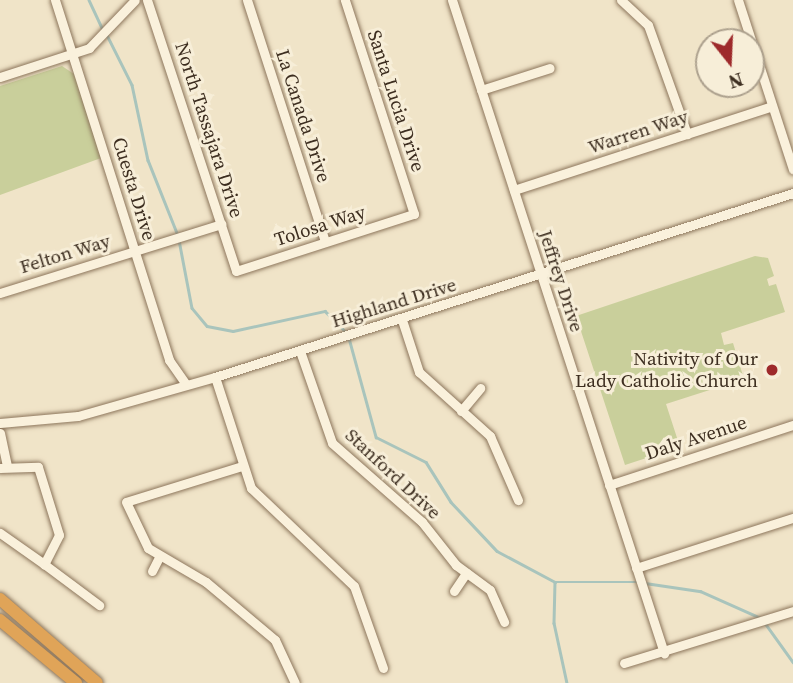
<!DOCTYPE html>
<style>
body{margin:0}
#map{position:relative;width:793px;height:683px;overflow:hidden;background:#f0e4c8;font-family:"Source Serif 4",serif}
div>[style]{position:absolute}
.green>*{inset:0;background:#c9cf9b}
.stream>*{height:2.5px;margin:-1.25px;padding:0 1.25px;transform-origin:1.25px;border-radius:1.25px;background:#a9c4bc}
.roads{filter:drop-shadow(0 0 2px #8d765c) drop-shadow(0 0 2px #8d765c)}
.minor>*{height:9px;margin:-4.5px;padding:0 4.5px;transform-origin:4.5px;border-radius:4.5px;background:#faf1dc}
.highway>*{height:12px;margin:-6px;padding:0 6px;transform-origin:6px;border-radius:6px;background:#e0a458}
.dots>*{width:19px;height:19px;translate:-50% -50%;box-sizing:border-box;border:4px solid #f7eed8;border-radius:50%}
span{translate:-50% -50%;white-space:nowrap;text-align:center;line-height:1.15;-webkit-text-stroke:6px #f7eed8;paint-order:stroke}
.street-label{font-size:19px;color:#3d2e20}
.poi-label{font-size:19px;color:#3d2e20}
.right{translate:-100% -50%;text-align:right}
.north{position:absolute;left:695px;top:28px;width:70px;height:70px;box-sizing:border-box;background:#f7eed8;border:2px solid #ada18e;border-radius:50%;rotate:162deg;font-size:19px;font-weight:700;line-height:28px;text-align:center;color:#3d2e20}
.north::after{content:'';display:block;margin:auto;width:24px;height:32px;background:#9e2a2b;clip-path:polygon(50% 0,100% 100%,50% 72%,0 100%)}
</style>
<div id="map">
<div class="green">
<i style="clip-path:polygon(62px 66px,74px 74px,101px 158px,0 195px,0 86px)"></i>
<i style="clip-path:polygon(755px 256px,768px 258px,774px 276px,767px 279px,769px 286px,776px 284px,785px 312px,721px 333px,724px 345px,733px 343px,744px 379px,666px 404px,680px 447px,625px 465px,576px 316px)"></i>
</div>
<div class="stream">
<i style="left:89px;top:0;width:31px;rotate:65deg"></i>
<i style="left:106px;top:33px;width:58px;rotate:63.4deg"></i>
<i style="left:132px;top:85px;width:77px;rotate:78deg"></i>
<i style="left:148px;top:160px;width:79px;rotate:68.3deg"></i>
<i style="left:179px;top:240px;width:69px;rotate:79.2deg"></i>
<i style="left:192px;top:308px;width:23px;rotate:50deg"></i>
<i style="left:207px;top:326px;width:26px;rotate:11deg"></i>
<i style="left:233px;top:331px;width:94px;rotate:-12.3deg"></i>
<i style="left:325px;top:311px;width:30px;rotate:45deg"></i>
<i style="left:349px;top:338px;width:103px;rotate:74.7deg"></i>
<i style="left:376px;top:437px;width:56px;rotate:26.6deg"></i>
<i style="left:426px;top:462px;width:47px;rotate:58deg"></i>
<i style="left:451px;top:502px;width:67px;rotate:46.8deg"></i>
<i style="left:497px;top:551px;width:66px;rotate:28.1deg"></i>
<i style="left:555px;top:582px;width:83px"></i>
<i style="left:555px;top:582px;width:41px;rotate:91.4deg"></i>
<i style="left:554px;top:623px;width:61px;rotate:77.8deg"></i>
<i style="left:645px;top:583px;width:56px;rotate:8.3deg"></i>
<i style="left:700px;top:591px;width:67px;rotate:23.9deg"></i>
<i style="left:765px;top:623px;width:48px;rotate:54.3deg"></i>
</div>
<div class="roads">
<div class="minor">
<i style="left:55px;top:0;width:378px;rotate:72.4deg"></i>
<i style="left:169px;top:360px;width:29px;rotate:55deg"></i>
<i style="left:147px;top:0;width:285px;rotate:71.8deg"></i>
<i style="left:236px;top:271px;width:187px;rotate:-17.8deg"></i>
<i style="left:414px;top:214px;width:225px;rotate:-107.9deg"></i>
<i style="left:247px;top:0;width:254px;rotate:72.1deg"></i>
<i style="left:452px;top:0;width:687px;rotate:72.01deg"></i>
<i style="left:621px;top:0;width:37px;rotate:43deg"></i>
<i style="left:648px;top:25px;width:116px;rotate:70.3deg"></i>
<i style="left:738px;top:0;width:178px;rotate:72deg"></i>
<i style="left:0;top:77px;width:94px;rotate:-18deg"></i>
<i style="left:89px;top:48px;width:66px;rotate:-46.2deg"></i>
<i style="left:481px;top:90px;width:72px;rotate:-17.7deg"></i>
<i style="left:514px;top:190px;width:271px;rotate:-18deg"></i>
<i style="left:0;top:293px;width:232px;rotate:-17.3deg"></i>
<i style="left:402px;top:320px;width:55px;rotate:71.9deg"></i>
<i style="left:419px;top:372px;width:96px;rotate:42deg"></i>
<i style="left:490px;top:436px;width:70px;rotate:66.4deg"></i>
<i style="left:300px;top:351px;width:97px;rotate:70.8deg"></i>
<i style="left:332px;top:443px;width:120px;rotate:41.3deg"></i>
<i style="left:422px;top:522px;width:55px;rotate:51.7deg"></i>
<i style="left:456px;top:565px;width:42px;rotate:36.3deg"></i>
<i style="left:490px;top:590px;width:35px;rotate:66deg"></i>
<i style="left:215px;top:377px;width:117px;rotate:72deg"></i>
<i style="left:251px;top:488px;width:142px;rotate:43.6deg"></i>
<i style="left:354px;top:586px;width:87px;rotate:70.5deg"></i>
<i style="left:461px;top:411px;width:30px;rotate:-50deg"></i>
<i style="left:0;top:423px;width:78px;rotate:-5.1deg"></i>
<i style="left:78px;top:416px;width:142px;rotate:-15.9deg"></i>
<i style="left:215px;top:377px;width:607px;rotate:-17.66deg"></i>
<i style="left:0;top:433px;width:34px;rotate:78deg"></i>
<i style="left:242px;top:466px;width:121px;rotate:162.8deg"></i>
<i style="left:126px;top:502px;width:51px;rotate:64.4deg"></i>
<i style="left:148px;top:548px;width:67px;rotate:30.4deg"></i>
<i style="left:206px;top:582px;width:90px;rotate:40deg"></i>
<i style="left:275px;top:640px;width:47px;rotate:65.1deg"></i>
<i style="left:0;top:468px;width:38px;rotate:-2deg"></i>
<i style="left:38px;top:467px;width:71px;rotate:72.8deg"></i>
<i style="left:59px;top:535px;width:33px;rotate:117deg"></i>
<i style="left:44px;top:564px;width:54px;rotate:-144.8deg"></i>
<i style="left:609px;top:485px;width:194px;rotate:-18.1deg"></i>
<i style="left:44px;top:564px;width:69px;rotate:36.7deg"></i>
<i style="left:636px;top:568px;width:165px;rotate:-17.7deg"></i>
<i style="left:152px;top:571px;width:16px;rotate:-63deg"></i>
<i style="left:454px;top:591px;width:22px;rotate:-56deg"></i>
<i style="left:624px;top:663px;width:177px;rotate:-17.1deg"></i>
</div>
<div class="highway">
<i style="left:0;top:599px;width:128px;rotate:40.9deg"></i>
<i style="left:0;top:620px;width:99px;rotate:39.7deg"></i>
</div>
</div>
<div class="dots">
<i style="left:772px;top:370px;background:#9e2a2b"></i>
</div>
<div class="street-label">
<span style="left:396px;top:101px;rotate:72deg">Santa Lucia Drive</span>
<span style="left:303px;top:116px;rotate:72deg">La Canada Drive</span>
<span style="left:209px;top:130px;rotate:72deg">North Tassajara Drive</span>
<span style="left:638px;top:132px;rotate:-18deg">Warren Way</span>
<span style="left:134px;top:189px;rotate:73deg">Cuesta Drive</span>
<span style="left:320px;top:226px;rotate:-18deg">Tolosa Way</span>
<span style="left:65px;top:254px;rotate:-17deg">Felton Way</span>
<span style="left:561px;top:281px;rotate:72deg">Jeffrey Drive</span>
<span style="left:394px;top:303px;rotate:-17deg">Highland Drive</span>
<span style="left:696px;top:438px;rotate:-18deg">Daly Avenue</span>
<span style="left:393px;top:474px;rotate:43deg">Stanford Drive</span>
</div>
<div class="poi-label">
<span class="right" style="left:758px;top:370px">Nativity of Our<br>Lady Catholic Church</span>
</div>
<div class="north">N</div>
</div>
